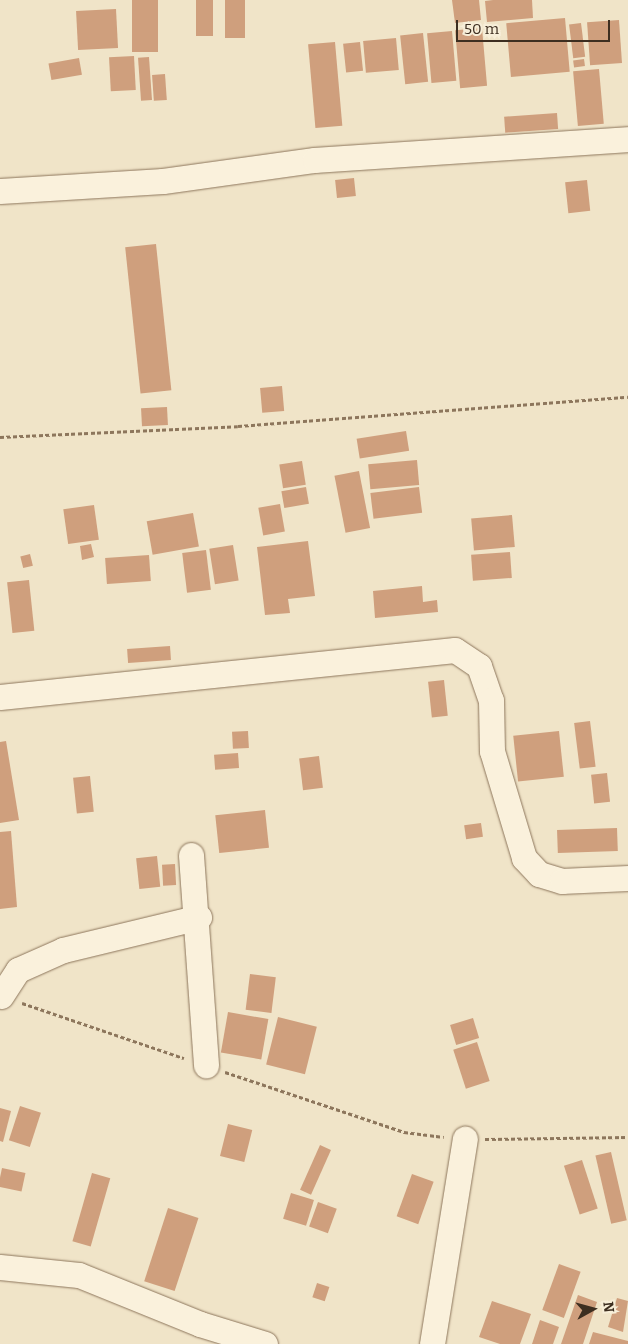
<!DOCTYPE html>
<style>
body{margin:0}
#map{position:relative;width:628px;height:1344px;overflow:hidden;background:#f0e4c8;font-family:Bitter,serif}
div>[style]{position:absolute}
.building>*{inset:0;background:#cf9f7d;transform-origin:0 0}
.path>*{height:3px;margin-top:-1.5px;transform-origin:0;background:repeating-linear-gradient(90deg,#8d765c 0 4px,transparent 0 6.5px)}
.roads{filter:drop-shadow(0 0 1px #8d765c) drop-shadow(0 0 1px #8d765c)}
.minor>*{height:25px;margin:-12.5px;padding:0 12.5px;transform-origin:12.5px;border-radius:12.5px;background:#faf1dc}
span{translate:-50% -50%;white-space:nowrap;text-align:center;line-height:1.15;-webkit-text-stroke:4px #f7eed8;paint-order:stroke}
.north{position:absolute;left:568px;top:1284px;width:50px;height:50px;-webkit-text-stroke:4px #f7eed8;paint-order:stroke;rotate:83deg;font-size:14px;font-weight:700;line-height:20px;text-align:center;color:#3d2e20}
.north::after{content:'';display:block;margin:auto;width:18px;height:22px;background:#3d2e20;clip-path:polygon(50% 0,100% 100%,50% 72%,0 100%)}
.scale{position:absolute;left:456px;top:20px;width:154px;height:22px;box-sizing:border-box;border:2px solid #3d2e20;border-top:0;padding-left:6px;font-size:15px;line-height:18px;white-space:nowrap;color:#3d2e20;-webkit-text-stroke:4px #f7eed8;paint-order:stroke}
</style>
<div id="map">
<div class="building">
<i style="left:132px;top:0;width:26px;height:52px"></i>
<i style="left:196px;top:0;width:17px;height:36px"></i>
<i style="left:225px;top:0;width:20px;height:38px"></i>
<i style="clip-path:polygon(452px 0,479px 0,481px 20px,455px 23px)"></i>
<i style="clip-path:polygon(493px 0,532px 0,533px 18px,487px 22px,485px 1px)"></i>
<i style="left:116px;top:9px;width:39px;height:40px;rotate:87deg"></i>
<i style="left:565px;top:18px;width:54px;height:59px;rotate:85deg"></i>
<i style="left:619px;top:20px;width:43px;height:32px;rotate:86deg"></i>
<i style="left:581px;top:23px;width:34px;height:12px;rotate:83deg"></i>
<i style="left:482px;top:28px;width:58px;height:27px;rotate:85deg"></i>
<i style="left:452px;top:31px;width:50px;height:25px;rotate:85deg"></i>
<i style="left:423px;top:33px;width:49px;height:23px;rotate:84deg"></i>
<i style="left:396px;top:38px;width:32px;height:33px;rotate:85deg"></i>
<i style="left:335px;top:42px;width:84px;height:27px;rotate:85deg"></i>
<i style="left:360px;top:42px;width:29px;height:17px;rotate:84deg"></i>
<i style="left:134px;top:56px;width:34px;height:25px;rotate:87deg"></i>
<i style="left:149px;top:57px;width:43px;height:11px;rotate:86deg"></i>
<i style="left:79px;top:58px;width:17px;height:31px;rotate:80deg"></i>
<i style="left:584px;top:59px;width:7px;height:11px;rotate:82deg"></i>
<i style="left:599px;top:69px;width:55px;height:26px;rotate:85deg"></i>
<i style="left:165px;top:74px;width:26px;height:13px;rotate:86deg"></i>
<i style="left:557px;top:113px;width:16px;height:53px;rotate:86deg"></i>
<i style="left:354px;top:178px;width:18px;height:19px;rotate:84deg"></i>
<i style="left:587px;top:180px;width:31px;height:22px;rotate:84deg"></i>
<i style="left:156px;top:244px;width:147px;height:31px;rotate:84deg"></i>
<i style="left:282px;top:386px;width:25px;height:22px;rotate:85deg"></i>
<i style="left:167px;top:407px;width:18px;height:26px;rotate:87deg"></i>
<i style="left:406px;top:431px;width:20px;height:50px;rotate:81deg"></i>
<i style="left:417px;top:460px;width:25px;height:49px;rotate:85deg"></i>
<i style="left:302px;top:461px;width:24px;height:23px;rotate:81deg"></i>
<i style="left:359px;top:471px;width:58px;height:25px;rotate:79deg"></i>
<i style="left:306px;top:487px;width:17px;height:25px;rotate:80deg"></i>
<i style="left:419px;top:487px;width:26px;height:49px;rotate:83deg"></i>
<i style="left:280px;top:504px;width:28px;height:22px;rotate:80deg"></i>
<i style="left:94px;top:505px;width:35px;height:31px;rotate:82deg"></i>
<i style="left:193px;top:513px;width:34px;height:47px;rotate:80deg"></i>
<i style="left:512px;top:515px;width:32px;height:41px;rotate:85deg"></i>
<i style="clip-path:polygon(308px 541px,315px 596px,288px 599px,290px 613px,265px 615px,257px 547px)"></i>
<i style="clip-path:polygon(91px 544px,94px 557px,82px 560px,80px 546px)"></i>
<i style="left:233px;top:545px;width:36px;height:24px;rotate:81deg"></i>
<i style="left:206px;top:550px;width:40px;height:24px;rotate:83deg"></i>
<i style="left:510px;top:552px;width:26px;height:39px;rotate:86deg"></i>
<i style="left:30px;top:554px;width:12px;height:10px;rotate:76deg"></i>
<i style="left:149px;top:555px;width:26px;height:44px;rotate:86deg"></i>
<i style="left:29px;top:580px;width:51px;height:22px;rotate:84deg"></i>
<i style="clip-path:polygon(422px 586px,423px 602px,437px 600px,438px 612px,375px 618px,373px 591px)"></i>
<i style="left:170px;top:646px;width:14px;height:43px;rotate:86deg"></i>
<i style="left:444px;top:680px;width:36px;height:16px;rotate:84deg"></i>
<i style="left:590px;top:721px;width:46px;height:16px;rotate:83deg"></i>
<i style="left:248px;top:731px;width:17px;height:16px;rotate:87deg"></i>
<i style="left:559px;top:731px;width:46px;height:46px;rotate:84deg"></i>
<i style="clip-path:polygon(6px 741px,19px 820px,0 823px,0 742px)"></i>
<i style="left:238px;top:753px;width:15px;height:24px;rotate:86deg"></i>
<i style="left:319px;top:756px;width:32px;height:20px;rotate:83deg"></i>
<i style="left:607px;top:773px;width:29px;height:16px;rotate:84deg"></i>
<i style="left:90px;top:776px;width:36px;height:17px;rotate:84deg"></i>
<i style="left:265px;top:810px;width:38px;height:50px;rotate:84deg"></i>
<i style="left:481px;top:823px;width:14px;height:17px;rotate:82deg"></i>
<i style="left:617px;top:828px;width:23px;height:60px;rotate:88deg"></i>
<i style="clip-path:polygon(11px 831px,17px 907px,0 909px,0 832px)"></i>
<i style="left:157px;top:856px;width:31px;height:21px;rotate:84deg"></i>
<i style="left:175px;top:864px;width:21px;height:13px;rotate:87deg"></i>
<i style="left:250px;top:974px;width:26px;height:36px;rotate:7deg"></i>
<i style="left:228px;top:1012px;width:41px;height:41px;rotate:10deg"></i>
<i style="left:278px;top:1017px;width:40px;height:49px;rotate:14deg"></i>
<i style="left:473px;top:1018px;width:21px;height:24px;rotate:73deg"></i>
<i style="left:477px;top:1042px;width:41px;height:25px;rotate:72deg"></i>
<i style="left:20px;top:1106px;width:22px;height:36px;rotate:18deg"></i>
<i style="clip-path:polygon(0 1108px,11px 1111px,3px 1142px,0 1141px)"></i>
<i style="left:228px;top:1124px;width:25px;height:33px;rotate:14deg"></i>
<i style="left:320px;top:1145px;width:12px;height:49px;rotate:24deg"></i>
<i style="left:611px;top:1152px;width:70px;height:16px;rotate:77deg"></i>
<i style="left:582px;top:1160px;width:51px;height:19px;rotate:72deg"></i>
<i style="left:2px;top:1168px;width:24px;height:19px;rotate:12deg"></i>
<i style="left:92px;top:1173px;width:19px;height:71px;rotate:16deg"></i>
<i style="left:412px;top:1174px;width:23px;height:45px;rotate:20deg"></i>
<i style="left:291px;top:1193px;width:24px;height:27px;rotate:17deg"></i>
<i style="left:318px;top:1202px;width:20px;height:26px;rotate:20deg"></i>
<i style="left:168px;top:1208px;width:32px;height:77px;rotate:18deg"></i>
<i style="left:559px;top:1264px;width:23px;height:49px;rotate:20deg"></i>
<i style="left:317px;top:1283px;width:13px;height:15px;rotate:18deg"></i>
<i style="clip-path:polygon(578px 1295px,597px 1302px,583px 1344px,561px 1344px)"></i>
<i style="clip-path:polygon(617px 1298px,628px 1301px,623px 1332px,608px 1327px)"></i>
<i style="clip-path:polygon(492px 1301px,531px 1314px,520px 1344px,500px 1344px,479px 1337px)"></i>
<i style="clip-path:polygon(540px 1320px,559px 1327px,553px 1344px,532px 1344px)"></i>
<i style="clip-path:polygon(593px 1332px,628px 1341px,628px 1344px,589px 1344px)"></i>
</div>
<div class="path">
<i style="left:0;top:437px;width:238px;rotate:-2.6deg"></i>
<i style="left:238px;top:426px;width:391px;rotate:-4.3deg"></i>
<i style="left:22px;top:1003px;width:171px;rotate:18.8deg"></i>
<i style="left:225px;top:1072px;width:189px;rotate:18.5deg"></i>
<i style="left:404px;top:1132px;width:40px;rotate:7.1deg"></i>
<i style="left:485px;top:1139px;width:143px;rotate:-0.8deg"></i>
</div>
<div class="roads">
<div class="minor">
<i style="left:0;top:191px;width:163px;rotate:-3.5deg"></i>
<i style="left:163px;top:181px;width:153px;rotate:-7.9deg"></i>
<i style="left:315px;top:160px;width:314px;rotate:-3.8deg"></i>
<i style="left:0;top:697px;width:457px;rotate:-5.9deg"></i>
<i style="left:455px;top:650px;width:29px;rotate:34deg"></i>
<i style="left:479px;top:666px;width:36px;rotate:71deg"></i>
<i style="left:491px;top:700px;width:51px;rotate:88.9deg"></i>
<i style="left:492px;top:751px;width:112px;rotate:73.3deg"></i>
<i style="left:524px;top:858px;width:22px;rotate:47deg"></i>
<i style="left:539px;top:874px;width:24px;rotate:17deg"></i>
<i style="left:562px;top:881px;width:66px;rotate:-2.6deg"></i>
<i style="left:191px;top:855px;width:211px;rotate:85.9deg"></i>
<i style="left:1px;top:996px;width:31px;rotate:-57deg"></i>
<i style="left:18px;top:970px;width:49px;rotate:-24deg"></i>
<i style="left:63px;top:950px;width:140px;rotate:-13.6deg"></i>
<i style="left:0;top:1267px;width:79px;rotate:5.8deg"></i>
<i style="left:79px;top:1275px;width:131px;rotate:22deg"></i>
<i style="left:200px;top:1324px;width:68px;rotate:17.1deg"></i>
<i style="left:432px;top:1344px;width:208px;rotate:-80.9deg"></i>
</div>
</div>
<div class="north">N</div>
<div class="scale">50 m</div>
</div>
